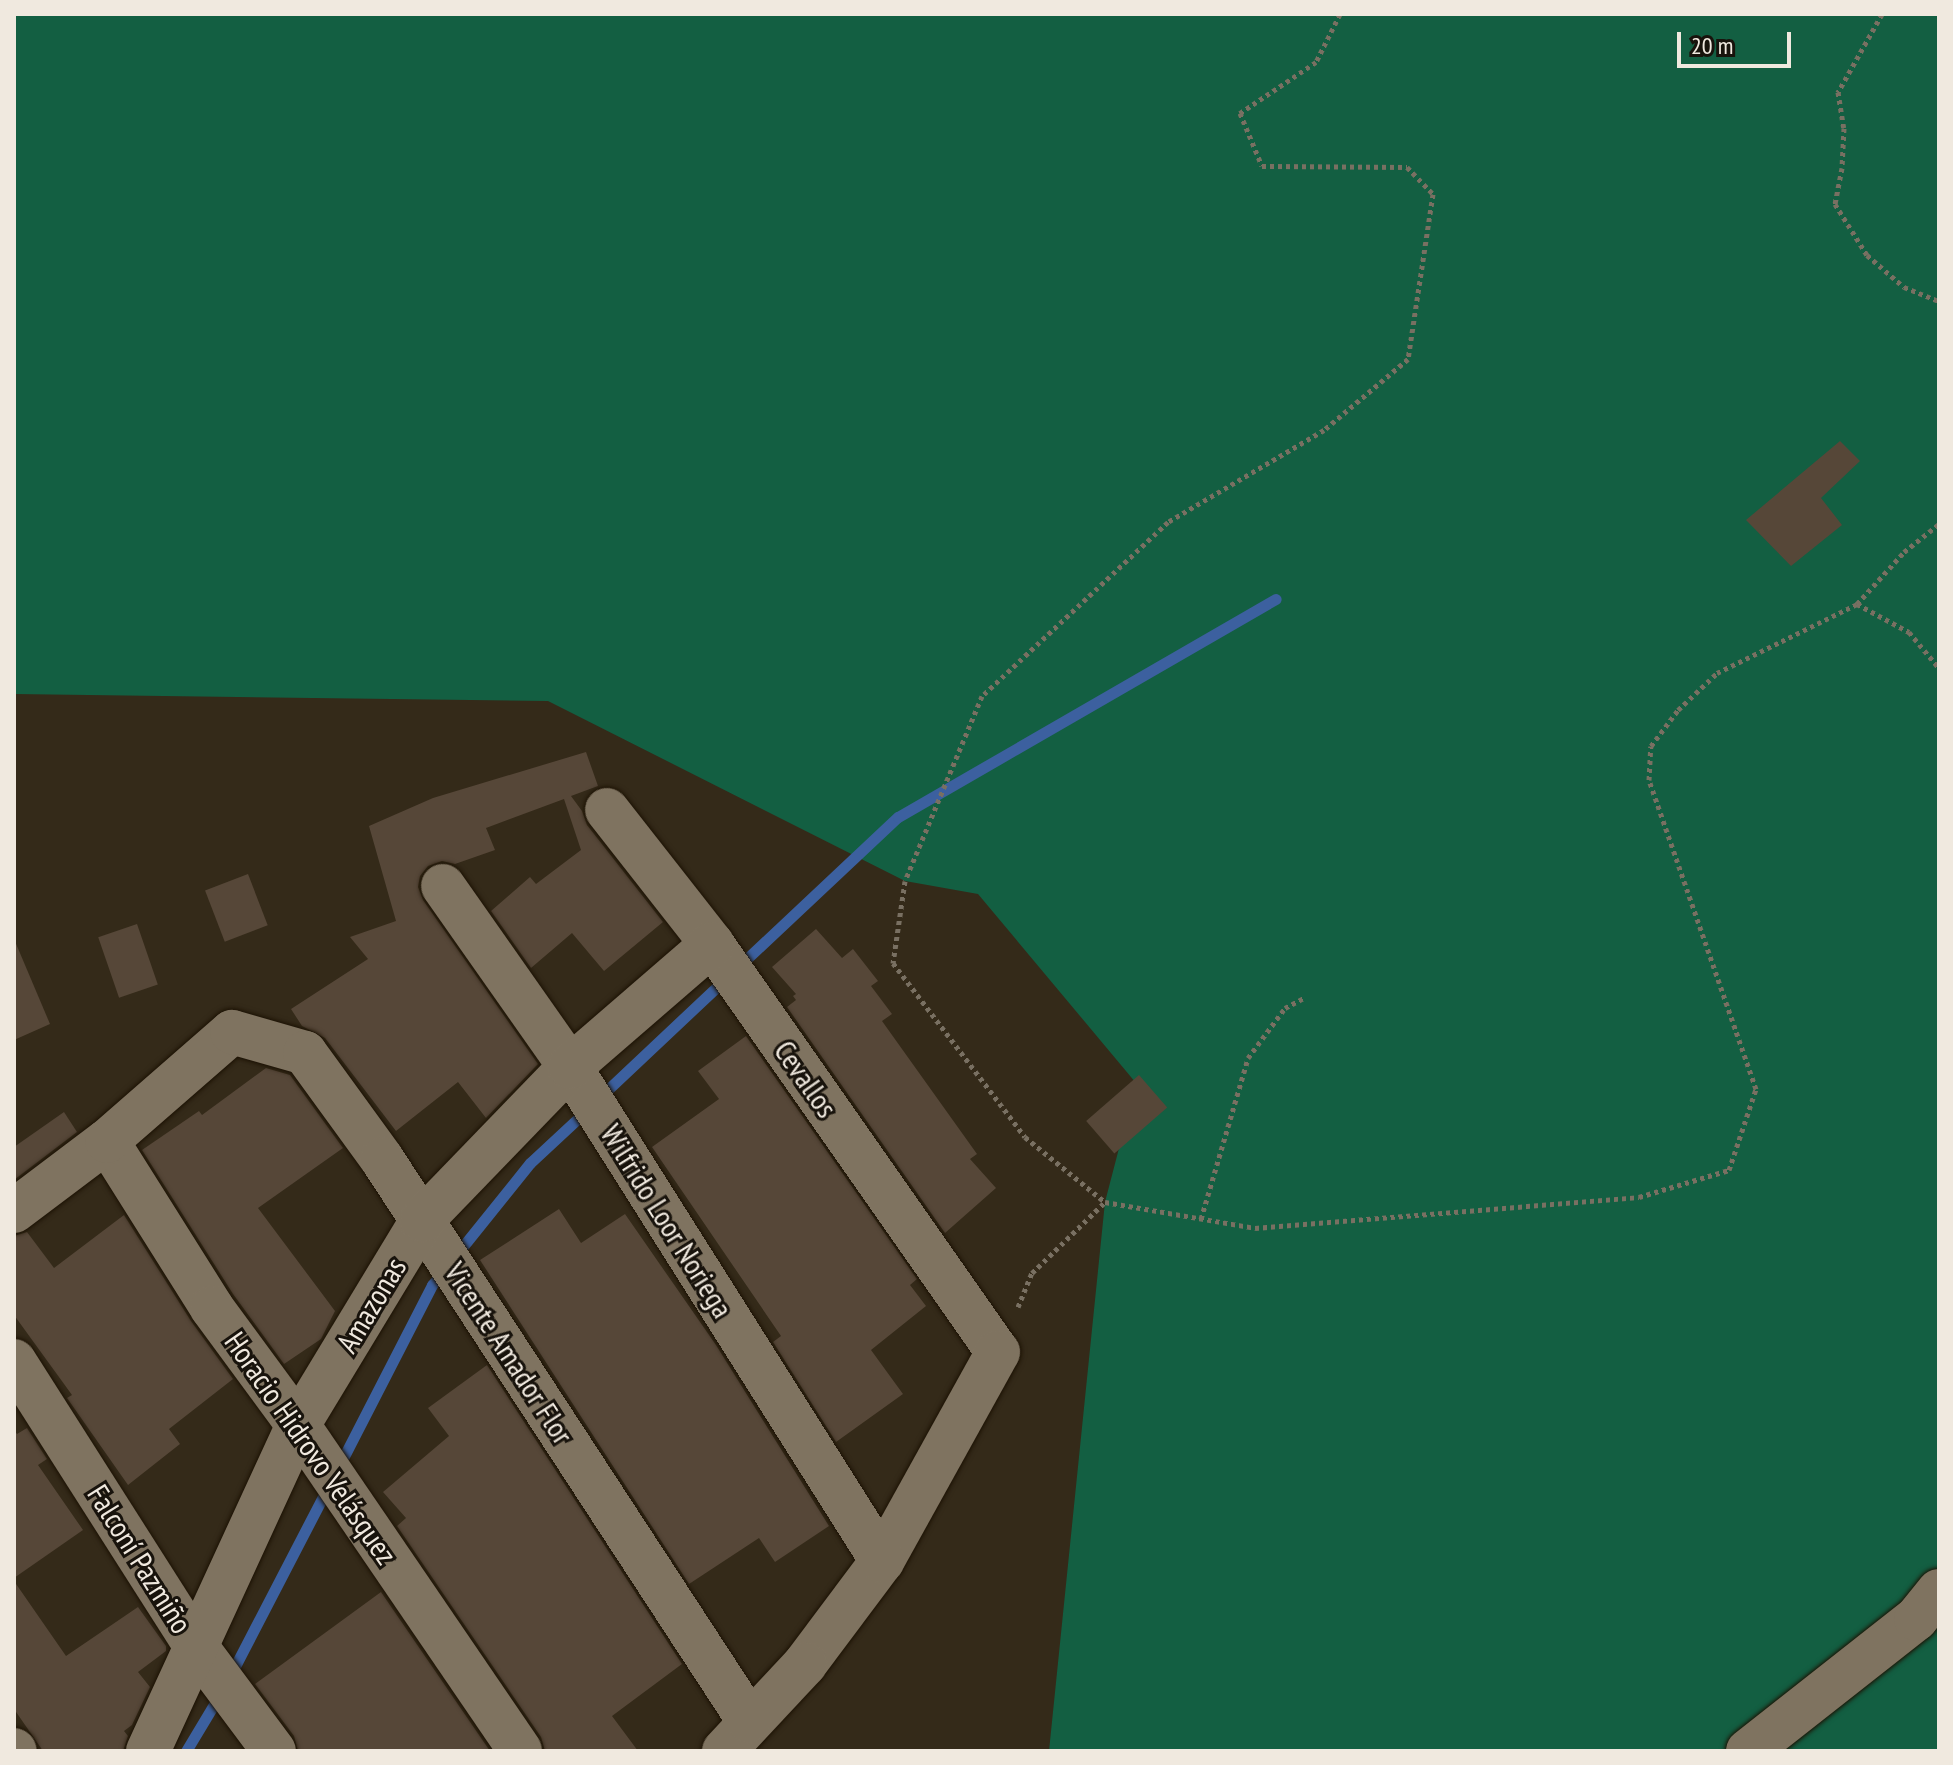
<!DOCTYPE html>
<meta charset="utf-8">
<style>
body{margin:0}
#map{position:relative;width:1953px;height:1765px;overflow:hidden;background:#342a19;font-family:"PT Sans Narrow",sans-serif}
div>[style]{position:absolute}
.green>*{inset:0;background:#135f42}
.stream>*{height:11px;margin:-5.5px;padding:0 5.5px;transform-origin:5.5px;border-radius:5.5px;background:#3c609f}
.building>*{inset:0;background:#564738;transform-origin:0 0}
.path>*{height:5px;margin-top:-2.5px;transform-origin:0;background:repeating-linear-gradient(90deg,#797062 0 4px,transparent 0 8px)}
.roads{filter:drop-shadow(0 0 2px #1c1204) drop-shadow(0 0 2px #1c1204)}
.minor>*{height:44px;margin:-22px;padding:0 22px;transform-origin:22px;border-radius:22px;background:#7f7360}
span{translate:-50% -50%;white-space:nowrap;text-align:center;line-height:1.15;-webkit-text-stroke:6px #18130c;paint-order:stroke}
.street-label{font-size:30px;color:#f0e9df}
.frame{position:absolute;inset:0;border:16px solid #f0e9df;pointer-events:none}
.scale{position:absolute;left:1677px;top:32px;width:114px;height:36px;box-sizing:border-box;border:4px solid #f0e9df;border-top:0;padding-left:10px;font-size:24px;line-height:28px;white-space:nowrap;color:#f0e9df;-webkit-text-stroke:6px #18130c;paint-order:stroke}
</style>
<div id="map">
<div class="green">
<i style="clip-path:polygon(14px 14px,1939px 14px,1939px 1751px,1049px 1751px,1105px 1202px,1136px 1083px,978px 894px,905px 881px,548px 701px,14px 694px)"></i>
</div>
<div class="stream">
<i style="left:738px;top:967px;width:219px;rotate:-43.2deg"></i>
<i style="left:898px;top:817px;width:436px;rotate:-30deg"></i>
<i style="left:601px;top:1096px;width:170px;rotate:-43.3deg"></i>
<i style="left:456px;top:1255px;width:118px;rotate:-51.2deg"></i>
<i style="left:530px;top:1163px;width:76px;rotate:-42.9deg"></i>
<i style="left:338px;top:1468px;width:206px;rotate:-62.8deg"></i>
<i style="left:432px;top:1285px;width:17px;rotate:-50deg"></i>
<i style="left:231px;top:1674px;width:211px;rotate:-62.6deg"></i>
<i style="left:186px;top:1751px;width:64px;rotate:-59deg"></i>
</div>
<div class="building">
<i style="clip-path:polygon(1840px 441px,1860px 461px,1821px 498px,1842px 525px,1791px 566px,1746px 520px)"></i>
<i style="clip-path:polygon(586px 752px,598px 786px,571px 796px,582px 811px,587px 825px,663px 922px,604px 971px,572px 933px,531px 968px,491px 911px,530px 877px,536px 884px,581px 850px,564px 799px,486px 828px,495px 850px,455px 864px,442px 861px,428px 866px,420px 876px,418px 887px,423px 900px,538px 1064px,486px 1118px,458px 1082px,396px 1131px,325px 1038px,302px 1026px,291px 1009px,368px 959px,350px 937px,396px 921px,369px 826px,433px 798px)"></i>
<i style="left:248px;top:874px;width:55px;height:46px;rotate:69deg"></i>
<i style="left:137px;top:924px;width:64px;height:41px;rotate:71deg"></i>
<i style="clip-path:polygon(816px 929px,842px 958px,853px 949px,878px 981px,871px 986px,892px 1014px,882px 1021px,977px 1154px,970px 1159px,996px 1188px,945px 1233px,787px 1007px,796px 1000px,793px 996px,796px 994px,772px 967px)"></i>
<i style="clip-path:polygon(14px 939px,50px 1024px,14px 1040px)"></i>
<i style="clip-path:polygon(746px 1036px,917px 1279px,910px 1285px,926px 1306px,871px 1350px,903px 1394px,836px 1442px,773px 1342px,781px 1336px,652px 1147px,719px 1099px,698px 1071px)"></i>
<i style="clip-path:polygon(266px 1068px,290px 1075px,343px 1148px,258px 1208px,335px 1311px,321px 1339px,284px 1364px,233px 1294px,142px 1150px,199px 1111px,202px 1115px)"></i>
<i style="left:1139px;top:1075px;width:43px;height:70px;rotate:49deg"></i>
<i style="clip-path:polygon(64px 1112px,77px 1132px,14px 1180px,14px 1147px)"></i>
<i style="clip-path:polygon(559px 1209px,581px 1243px,625px 1214px,716px 1345px,829px 1526px,775px 1562px,759px 1538px,689px 1584px,480px 1260px)"></i>
<i style="clip-path:polygon(124px 1215px,191px 1321px,233px 1379px,169px 1429px,180px 1444px,128px 1485px,67px 1398px,72px 1395px,14px 1315px,14px 1236px,27px 1232px,54px 1268px)"></i>
<i style="clip-path:polygon(487px 1365px,682px 1664px,612px 1716px,638px 1751px,545px 1751px,541px 1737px,397px 1526px,406px 1518px,383px 1492px,449px 1436px,428px 1408px)"></i>
<i style="clip-path:polygon(27px 1428px,47px 1459px,38px 1465px,83px 1530px,14px 1578px,14px 1430px,17px 1434px)"></i>
<i style="clip-path:polygon(14px 1581px,66px 1656px,138px 1607px,166px 1646px,166px 1651px,138px 1672px,150px 1687px,132px 1725px,124px 1731px,128px 1736px,123px 1751px,43px 1751px,14px 1709px)"></i>
<i style="clip-path:polygon(381px 1592px,490px 1751px,298px 1751px,294px 1736px,255px 1684px)"></i>
</div>
<div class="path">
<i style="left:1340px;top:14px;width:54px;rotate:116.6deg"></i>
<i style="left:1316px;top:62px;width:92px;rotate:146.1deg"></i>
<i style="left:1240px;top:113px;width:57px;rotate:67.5deg"></i>
<i style="left:1262px;top:166px;width:145px;rotate:0.4deg"></i>
<i style="left:1407px;top:167px;width:37px;rotate:46deg"></i>
<i style="left:1433px;top:194px;width:167px;rotate:98.6deg"></i>
<i style="left:1408px;top:359px;width:110px;rotate:139.8deg"></i>
<i style="left:1324px;top:430px;width:181px;rotate:149.5deg"></i>
<i style="left:1168px;top:522px;width:255px;rotate:136.9deg"></i>
<i style="left:982px;top:696px;width:200px;rotate:112.6deg"></i>
<i style="left:905px;top:881px;width:83px;rotate:98.3deg"></i>
<i style="left:893px;top:963px;width:218px;rotate:52.8deg"></i>
<i style="left:1025px;top:1137px;width:103px;rotate:39.1deg"></i>
<i style="left:1105px;top:1202px;width:152px;rotate:9.8deg"></i>
<i style="left:1255px;top:1228px;width:385px;rotate:-4.6deg"></i>
<i style="left:1639px;top:1197px;width:94px;rotate:-16.7deg"></i>
<i style="left:1729px;top:1170px;width:85px;rotate:-71.6deg"></i>
<i style="left:1756px;top:1089px;width:327px;rotate:-109.1deg"></i>
<i style="left:1649px;top:780px;width:34px;rotate:-87deg"></i>
<i style="left:1651px;top:746px;width:45px;rotate:-53.1deg"></i>
<i style="left:1678px;top:710px;width:54px;rotate:-43.5deg"></i>
<i style="left:1717px;top:673px;width:156px;rotate:-26.2deg"></i>
<i style="left:1857px;top:604px;width:70px;rotate:-47.9deg"></i>
<i style="left:1904px;top:552px;width:45px;rotate:-38.7deg"></i>
<i style="left:1882px;top:14px;width:90px;rotate:119.4deg"></i>
<i style="left:1838px;top:92px;width:36px;rotate:81deg"></i>
<i style="left:1844px;top:128px;width:40px;rotate:92.9deg"></i>
<i style="left:1842px;top:168px;width:37px;rotate:101deg"></i>
<i style="left:1835px;top:204px;width:60px;rotate:57.9deg"></i>
<i style="left:1867px;top:255px;width:49px;rotate:40.9deg"></i>
<i style="left:1904px;top:287px;width:38px;rotate:22deg"></i>
<i style="left:1857px;top:604px;width:59px;rotate:28.3deg"></i>
<i style="left:1909px;top:632px;width:47px;rotate:50.2deg"></i>
<i style="left:1201px;top:1219px;width:168px;rotate:-73.7deg"></i>
<i style="left:1248px;top:1058px;width:62px;rotate:-53.5deg"></i>
<i style="left:1285px;top:1008px;width:21px;rotate:-28deg"></i>
<i style="left:1018px;top:1307px;width:37px;rotate:-68deg"></i>
<i style="left:1032px;top:1273px;width:102px;rotate:-44.2deg"></i>
</div>
<div class="roads">
<div class="minor">
<i style="left:607px;top:810px;width:170px;rotate:51.9deg"></i>
<i style="left:712px;top:944px;width:498px;rotate:55deg"></i>
<i style="left:998px;top:1352px;width:239px;rotate:119deg"></i>
<i style="left:882px;top:1561px;width:129px;rotate:126.8deg"></i>
<i style="left:805px;top:1664px;width:119px;rotate:133deg"></i>
<i style="left:443px;top:886px;width:221px;rotate:54.9deg"></i>
<i style="left:570px;top:1067px;width:584px;rotate:57.72deg"></i>
<i style="left:107px;top:1141px;width:197px;rotate:57.8deg"></i>
<i style="left:212px;top:1308px;width:145px;rotate:53.7deg"></i>
<i style="left:298px;top:1425px;width:394px;rotate:55.7deg"></i>
<i style="left:14px;top:1211px;width:116px;rotate:-37deg"></i>
<i style="left:107px;top:1141px;width:166px;rotate:-41.1deg"></i>
<i style="left:232px;top:1032px;width:76px;rotate:16deg"></i>
<i style="left:305px;top:1053px;width:131px;rotate:54deg"></i>
<i style="left:382px;top:1159px;width:671px;rotate:56.85deg"></i>
<i style="left:14px;top:1361px;width:337px;rotate:57.5deg"></i>
<i style="left:195px;top:1645px;width:132px;rotate:53.3deg"></i>
<i style="left:14px;top:1750px;width:1px;rotate:45deg"></i>
<i style="left:148px;top:1751px;width:359px;rotate:-65.3deg"></i>
<i style="left:298px;top:1425px;width:240px;rotate:-58.8deg"></i>
<i style="left:422px;top:1220px;width:213px;rotate:-46deg"></i>
<i style="left:570px;top:1067px;width:188px;rotate:-40.9deg"></i>
<i style="left:1748px;top:1751px;width:214px;rotate:-38.2deg"></i>
<i style="left:1916px;top:1619px;width:36px;rotate:-51deg"></i>
</div>
</div>
<div class="street-label">
<span style="left:806px;top:1079px;rotate:55deg">Cevallos</span>
<span style="left:667px;top:1221px;rotate:58deg">Wilfrido Loor Noriega</span>
<span style="left:371px;top:1305px;rotate:-59deg">Amazonas</span>
<span style="left:509px;top:1353px;rotate:57deg">Vicente Amador Flor</span>
<span style="left:311px;top:1448px;rotate:55deg">Horacio Hidrovo Velásquez</span>
<span style="left:140px;top:1559px;rotate:58deg">Falconí Pazmiño</span>
</div>
<div class="frame"></div>
<div class="scale">20 m</div>
</div>
